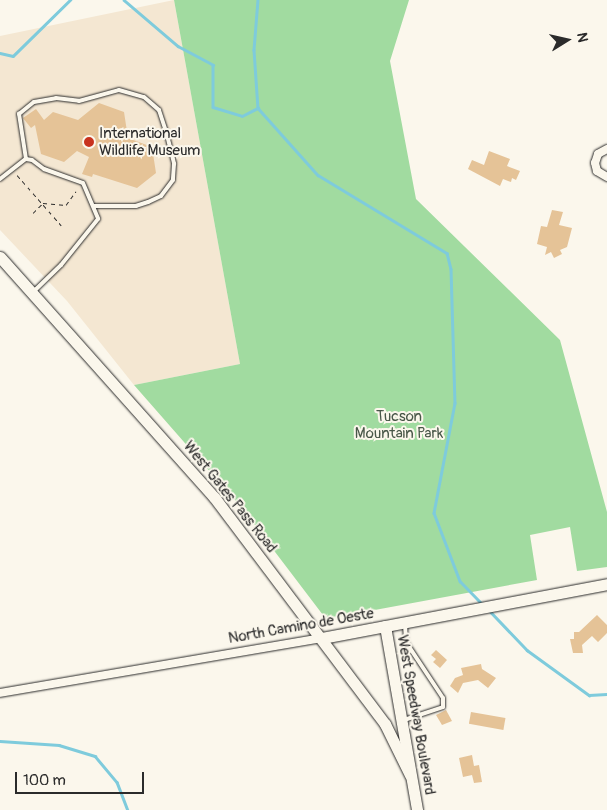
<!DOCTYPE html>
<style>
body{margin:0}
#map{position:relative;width:607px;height:810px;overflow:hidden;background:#fbf7ec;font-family:Pangolin,sans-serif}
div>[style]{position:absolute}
.built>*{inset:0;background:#f4e7d2}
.green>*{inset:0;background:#a1dba0}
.stream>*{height:2.5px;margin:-1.25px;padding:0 1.25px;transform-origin:1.25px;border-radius:1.25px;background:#7ecbdc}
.building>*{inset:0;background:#e5c397;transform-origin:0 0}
.path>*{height:1px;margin-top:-0.5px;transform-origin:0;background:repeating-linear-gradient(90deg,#2b2b2b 0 4px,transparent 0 8px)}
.roads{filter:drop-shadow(0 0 1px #2b2b2b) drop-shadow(0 0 1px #2b2b2b)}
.lane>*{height:4px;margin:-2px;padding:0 2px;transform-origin:2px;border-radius:2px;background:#fbf7ec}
.street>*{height:8px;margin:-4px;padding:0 4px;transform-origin:4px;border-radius:4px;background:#fbf7ec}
.secondary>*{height:11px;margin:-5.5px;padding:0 5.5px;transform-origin:5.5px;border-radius:5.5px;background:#fbf7ec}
.dots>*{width:14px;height:14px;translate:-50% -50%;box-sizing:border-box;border:2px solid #fbf7ec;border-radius:50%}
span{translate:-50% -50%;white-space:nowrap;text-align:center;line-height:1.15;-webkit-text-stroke:4px #fbf7ec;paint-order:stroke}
.poi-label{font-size:15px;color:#2b2b2b}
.left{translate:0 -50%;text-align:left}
.park-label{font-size:15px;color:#485748}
.street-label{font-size:15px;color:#2b2b2b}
.north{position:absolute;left:542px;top:15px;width:50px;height:50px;-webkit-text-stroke:4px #fbf7ec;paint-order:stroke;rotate:80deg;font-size:14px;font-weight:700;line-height:20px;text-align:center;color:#2b2b2b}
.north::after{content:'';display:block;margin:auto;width:18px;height:22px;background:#2b2b2b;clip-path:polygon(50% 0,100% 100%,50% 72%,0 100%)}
.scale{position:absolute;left:15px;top:772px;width:129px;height:22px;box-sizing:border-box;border:2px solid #2b2b2b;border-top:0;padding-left:6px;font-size:15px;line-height:18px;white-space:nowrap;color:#2b2b2b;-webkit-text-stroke:4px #fbf7ec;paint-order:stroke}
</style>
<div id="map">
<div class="built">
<i style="clip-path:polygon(174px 0,240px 364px,134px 385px,67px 301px,0 230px,0 36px)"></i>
</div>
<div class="green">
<i style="clip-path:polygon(174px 0,409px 0,390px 61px,416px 199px,560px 340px,607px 512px,607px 567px,577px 571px,570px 527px,530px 535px,537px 580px,326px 619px,241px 507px,134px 385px,240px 364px)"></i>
</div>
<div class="stream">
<i style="left:124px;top:0;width:71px;rotate:40.4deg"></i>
<i style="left:178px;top:46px;width:40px;rotate:28deg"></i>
<i style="left:213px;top:65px;width:42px;rotate:90deg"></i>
<i style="left:213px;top:107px;width:30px;rotate:17deg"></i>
<i style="left:242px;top:116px;width:18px;rotate:-27deg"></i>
<i style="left:258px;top:0;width:50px;rotate:94.6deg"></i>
<i style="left:254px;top:50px;width:58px;rotate:86.1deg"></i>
<i style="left:258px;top:108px;width:90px;rotate:48.2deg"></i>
<i style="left:318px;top:175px;width:151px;rotate:31.2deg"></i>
<i style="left:447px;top:253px;width:16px;rotate:76deg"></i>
<i style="left:451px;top:269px;width:134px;rotate:88.3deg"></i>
<i style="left:455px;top:403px;width:112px;rotate:100.8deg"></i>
<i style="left:434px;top:513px;width:73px;rotate:69.1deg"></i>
<i style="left:460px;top:581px;width:32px;rotate:46deg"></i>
<i style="left:0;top:53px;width:13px;rotate:13deg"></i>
<i style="left:13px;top:56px;width:80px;rotate:-44.5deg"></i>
<i style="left:488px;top:609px;width:57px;rotate:46.4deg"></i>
<i style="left:527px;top:650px;width:77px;rotate:36deg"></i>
<i style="left:589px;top:695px;width:18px;rotate:-3deg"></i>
<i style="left:0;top:741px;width:59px;rotate:3.9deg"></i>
<i style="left:59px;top:745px;width:38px;rotate:17deg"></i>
<i style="left:95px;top:756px;width:34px;rotate:50deg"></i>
<i style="left:117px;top:782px;width:30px;rotate:69deg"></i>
</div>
<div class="building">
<i style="clip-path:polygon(99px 103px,124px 112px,128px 138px,152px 147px,156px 173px,137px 188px,93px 174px,92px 177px,82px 174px,89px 157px,77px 151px,64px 162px,41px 154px,35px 125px,31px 128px,23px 118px,36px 109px,44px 120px,53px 112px,78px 120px)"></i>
<i style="clip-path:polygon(489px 151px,510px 159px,507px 166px,520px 171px,516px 180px,512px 178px,511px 182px,503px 179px,500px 186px,468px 169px,472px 160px,484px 165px)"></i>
<i style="clip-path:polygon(552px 210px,563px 212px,559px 225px,572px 228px,567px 247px,560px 250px,562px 254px,554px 258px,551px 252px,545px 255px,547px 247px,537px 244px,541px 226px,547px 227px)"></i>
<i style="clip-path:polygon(597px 615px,607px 625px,607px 633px,598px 642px,592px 636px,582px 645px,583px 653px,573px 653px,570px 639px,574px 639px,574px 632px,579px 632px)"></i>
<i style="clip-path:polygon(436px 650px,447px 660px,440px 668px,433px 662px,436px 659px,431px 655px)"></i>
<i style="clip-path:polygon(481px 664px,482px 669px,496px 678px,488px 688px,478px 680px,463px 683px,458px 693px,450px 686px,455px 678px,463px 675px,461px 668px)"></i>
<i style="clip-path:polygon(446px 710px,452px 721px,442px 725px,436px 715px)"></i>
<i style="left:471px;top:712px;width:35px;height:12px;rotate:10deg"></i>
<i style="clip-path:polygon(472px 755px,474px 766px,479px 765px,482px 782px,474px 783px,472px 775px,463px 777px,459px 758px)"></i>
</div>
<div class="path">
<i style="left:17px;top:175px;width:67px;rotate:48.7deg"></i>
<i style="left:33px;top:213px;width:14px;rotate:-45deg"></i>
<i style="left:43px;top:203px;width:23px;rotate:5deg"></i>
<i style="left:66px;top:205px;width:17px;rotate:-54deg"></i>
</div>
<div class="roads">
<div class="lane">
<i style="left:26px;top:159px;width:46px;rotate:-98.8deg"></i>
<i style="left:19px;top:114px;width:19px;rotate:-39deg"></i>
<i style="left:34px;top:102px;width:22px;rotate:-10deg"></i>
<i style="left:56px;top:98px;width:23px;rotate:7deg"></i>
<i style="left:79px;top:101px;width:41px;rotate:-15.4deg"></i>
<i style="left:119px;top:90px;width:26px;rotate:16deg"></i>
<i style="left:144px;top:97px;width:20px;rotate:41deg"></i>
<i style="left:159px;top:110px;width:22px;rotate:72deg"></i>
<i style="left:166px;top:131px;width:34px;rotate:76deg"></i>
<i style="left:174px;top:164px;width:16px;rotate:94deg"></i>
<i style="left:173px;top:180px;width:20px;rotate:127deg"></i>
<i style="left:161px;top:196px;width:14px;rotate:155deg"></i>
<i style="left:148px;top:202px;width:13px;rotate:162deg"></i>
<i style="left:136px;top:206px;width:42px;rotate:180deg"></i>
<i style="left:0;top:179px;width:33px;rotate:-38deg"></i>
<i style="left:26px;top:159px;width:6px;rotate:9deg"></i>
<i style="left:32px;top:160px;width:15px;rotate:37deg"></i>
<i style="left:44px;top:169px;width:41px;rotate:19.7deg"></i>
<i style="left:83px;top:183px;width:39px;rotate:67deg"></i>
<i style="left:98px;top:219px;width:59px;rotate:128.8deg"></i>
<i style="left:61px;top:265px;width:37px;rotate:136deg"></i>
<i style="left:404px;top:720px;width:41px;rotate:-18.4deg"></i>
<i style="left:443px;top:707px;width:9px;rotate:-90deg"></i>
<i style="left:443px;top:698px;width:67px;rotate:-123.5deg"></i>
<i style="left:406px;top:642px;width:18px;rotate:-93deg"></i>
</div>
<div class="street">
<i style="left:607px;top:149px;width:10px;rotate:151deg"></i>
<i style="left:598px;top:154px;width:9px;rotate:108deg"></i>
<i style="left:595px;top:163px;width:8px;rotate:76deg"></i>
<i style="left:597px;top:171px;width:12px;rotate:31deg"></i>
<i style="left:0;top:693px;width:327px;rotate:-9.7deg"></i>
</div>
<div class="secondary">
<i style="left:0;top:257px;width:322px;rotate:48.3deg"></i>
<i style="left:214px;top:497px;width:284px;rotate:53deg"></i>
<i style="left:385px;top:724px;width:57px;rotate:63.9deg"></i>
<i style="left:385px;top:626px;width:187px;rotate:80.1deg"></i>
<i style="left:322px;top:638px;width:290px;rotate:-10.7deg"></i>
</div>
</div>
<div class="dots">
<i style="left:89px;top:142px;background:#c8321e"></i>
</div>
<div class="poi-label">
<span class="left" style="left:99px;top:142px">International<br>Wildlife Museum</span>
</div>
<div class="park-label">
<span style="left:399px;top:425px">Tucson<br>Mountain Park</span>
</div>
<div class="street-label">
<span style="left:230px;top:497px;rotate:51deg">West Gates Pass Road</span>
<span style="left:301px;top:626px;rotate:-10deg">North Camino de Oeste</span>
<span style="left:416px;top:715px;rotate:80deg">West Speedway Boulevard</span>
</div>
<div class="north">N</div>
<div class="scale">100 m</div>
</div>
